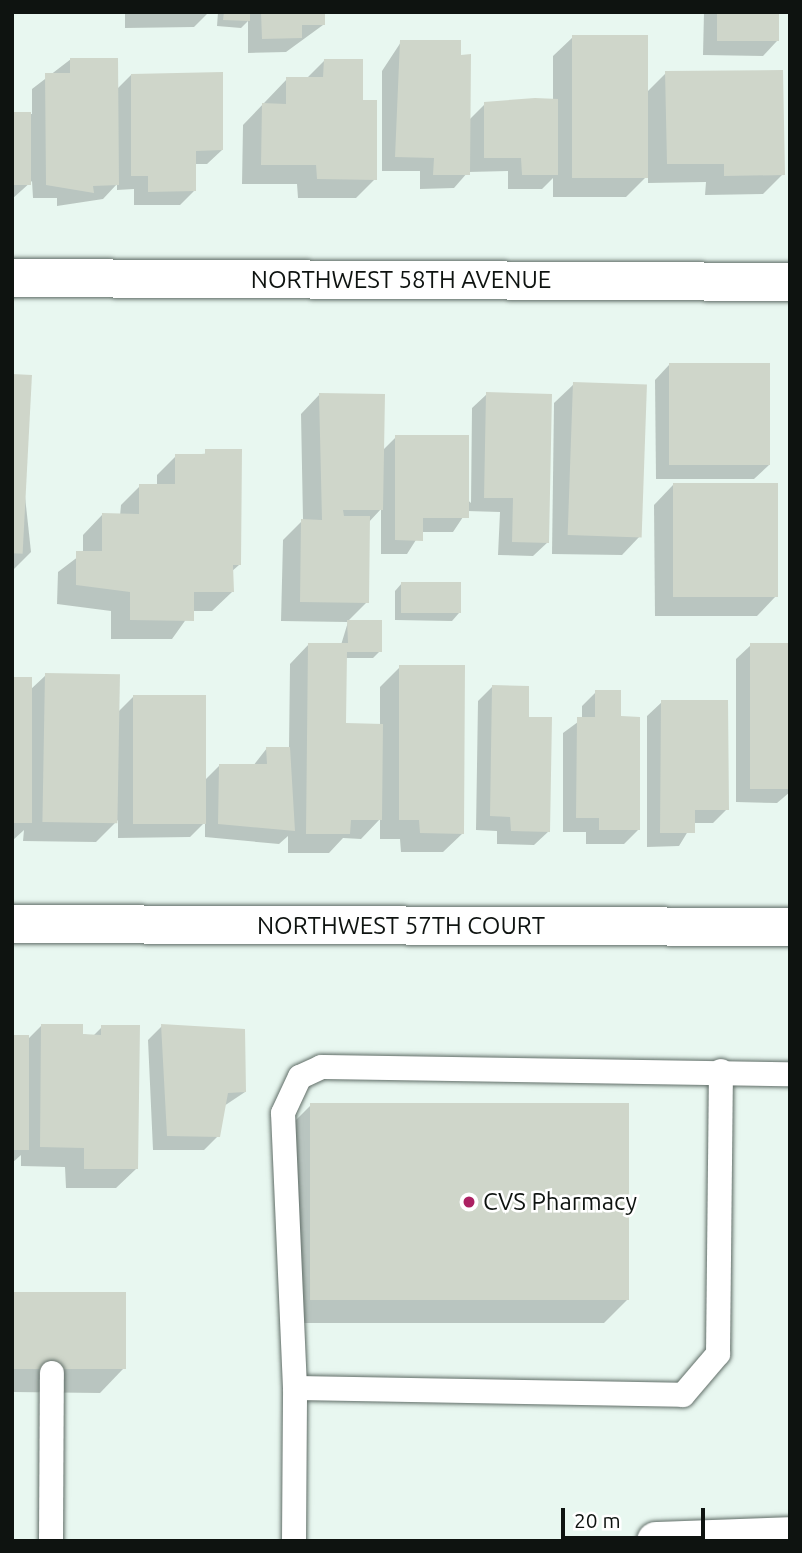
<!DOCTYPE html>
<style>
body{margin:0}
#map{position:relative;width:802px;height:1553px;overflow:hidden;background:#e8f7f0;font-family:Ubuntu,sans-serif}
div>[style]{position:absolute}
.shadow>*{inset:0;background:#0003}
.building>*{inset:0;background:#cfd6ca;transform-origin:0 0}
.roads{filter:drop-shadow(0 0 2px #606d67) drop-shadow(0 0 2px #606d67)}
.service>*{height:24px;margin:-12px;padding:0 12px;transform-origin:12px;border-radius:12px;background:#fff}
.minor>*{height:38px;margin:-19px;padding:0 19px;transform-origin:19px;border-radius:19px;background:#fff}
.secondary>*{height:38px;margin:-19px;padding:0 19px;transform-origin:19px;border-radius:19px;background:#fff}
.dots>*{width:19px;height:19px;translate:-50% -50%;box-sizing:border-box;border:4px solid #fff;border-radius:50%}
span{translate:-50% -50%;white-space:nowrap;text-align:center;line-height:1.15;-webkit-text-stroke:5px #fff;paint-order:stroke}
.street-label{font-size:24px;color:#0e1310}
.poi-label{font-size:24px;color:#0e1310}
.left{translate:0 -50%;text-align:left}
.frame{position:absolute;inset:0;border:14px solid #0e1310;pointer-events:none}
.scale{position:absolute;left:561px;top:1508px;width:144px;height:32px;box-sizing:border-box;border:4px solid #0e1310;border-top:0;padding-left:9px;font-size:21px;line-height:24px;white-space:nowrap;color:#0e1310;-webkit-text-stroke:5px #fff;paint-order:stroke}
</style>
<div id="map">
<div class="shadow">
<i style="clip-path:polygon(125px 12px,208px 12px,208px 13px,194px 27px,125px 28px)"></i>
<i style="clip-path:polygon(218px 12px,323px 12px,323px 25px,286px 52px,248px 53px,248px 21px,241px 28px,217px 26px)"></i>
<i style="clip-path:polygon(704px 12px,777px 12px,777px 41px,763px 56px,703px 55px)"></i>
<i style="clip-path:polygon(573px 37px,646px 93px,666px 73px,783px 174px,763px 194px,705px 195px,706px 182px,648px 183px,648px 175px,626px 197px,553px 197px,553px 178px,542px 189px,508px 189px,508px 171px,468px 172px,454px 188px,420px 189px,420px 171px,382px 171px,382px 71px,401px 42px,468px 121px,485px 104px,553px 101px,553px 56px)"></i>
<i style="clip-path:polygon(71px 59px,116px 90px,131px 75px,222px 150px,207px 164px,194px 164px,194px 191px,180px 205px,134px 205px,134px 189px,117px 190px,117px 184px,103px 199px,57px 206px,57px 198px,33px 198px,32px 181px,12px 199px,12px 114px,32px 114px,32px 89px)"></i>
<i style="clip-path:polygon(325px 60px,375px 179px,356px 198px,298px 198px,297px 184px,242px 184px,243px 125px,287px 79px,307px 78px)"></i>
<i style="clip-path:polygon(669px 365px,769px 465px,754px 479px,656px 479px,655px 380px)"></i>
<i style="clip-path:polygon(12px 376px,31px 552px,12px 571px)"></i>
<i style="clip-path:polygon(574px 384px,641px 535px,622px 555px,552px 554px,554px 403px)"></i>
<i style="clip-path:polygon(320px 394px,382px 451px,396px 437px,471px 503px,472px 408px,487px 394px,548px 542px,533px 556px,498px 555px,500px 512px,467px 511px,453px 532px,421px 532px,407px 554px,381px 554px,381px 509px,368px 523px,367px 602px,347px 622px,281px 621px,283px 540px,303px 520px,301px 414px)"></i>
<i style="clip-path:polygon(240px 451px,239px 565px,231px 572px,232px 592px,212px 611px,192px 611px,172px 639px,111px 639px,111px 611px,57px 604px,58px 572px,83px 553px,83px 535px,102px 515px,120px 516px,121px 505px,140px 486px,157px 486px,157px 475px,176px 456px)"></i>
<i style="clip-path:polygon(673px 485px,776px 596px,757px 616px,655px 616px,654px 505px)"></i>
<i style="clip-path:polygon(402px 583px,459px 613px,452px 621px,395px 620px,395px 591px)"></i>
<i style="clip-path:polygon(348px 622px,380px 651px,373px 658px,345px 658px,344px 725px,380px 726px,380px 687px,400px 667px,463px 833px,443px 852px,401px 852px,400px 839px,380px 839px,380px 819px,361px 839px,343px 838px,329px 853px,288px 853px,288px 836px,279px 844px,205px 837px,205px 822px,190px 837px,118px 838px,118px 820px,96px 842px,23px 841px,24px 830px,12px 841px,12px 679px,30px 690px,46px 675px,117px 713px,133px 697px,204px 781px,220px 765px,253px 766px,267px 748px,289px 748px,290px 664px,309px 644px,341px 645px)"></i>
<i style="clip-path:polygon(751px 645px,790px 645px,790px 792px,777px 803px,736px 802px,736px 659px)"></i>
<i style="clip-path:polygon(492px 687px,527px 719px,549px 831px,534px 845px,497px 844px,497px 831px,476px 830px,478px 701px)"></i>
<i style="clip-path:polygon(596px 692px,620px 718px,638px 830px,624px 844px,586px 844px,586px 832px,563px 832px,563px 733px,582px 719px,582px 706px)"></i>
<i style="clip-path:polygon(662px 702px,727px 809px,713px 823px,693px 823px,679px 846px,647px 847px,647px 716px)"></i>
<i style="clip-path:polygon(41px 1026px,93px 1036px,102px 1027px,136px 1169px,116px 1188px,66px 1188px,65px 1167px,21px 1166px,21px 1155px,12px 1163px,12px 1037px,27px 1040px)"></i>
<i style="clip-path:polygon(162px 1026px,245px 1092px,224px 1106px,218px 1136px,204px 1150px,153px 1150px,148px 1040px)"></i>
<i style="clip-path:polygon(310px 1106px,627px 1300px,604px 1323px,288px 1323px,287px 1129px)"></i>
<i style="clip-path:polygon(12px 1293px,123px 1369px,100px 1393px,12px 1392px)"></i>
</div>
<div class="building">
<i style="clip-path:polygon(224px 12px,250px 12px,250px 21px,223px 20px)"></i>
<i style="clip-path:polygon(261px 12px,325px 12px,325px 25px,302px 25px,302px 38px,262px 39px)"></i>
<i style="left:717px;top:12px;width:62px;height:29px"></i>
<i style="left:572px;top:35px;width:76px;height:143px"></i>
<i style="clip-path:polygon(400px 40px,461px 40px,461px 55px,471px 54px,470px 175px,433px 175px,434px 158px,395px 157px)"></i>
<i style="clip-path:polygon(70px 58px,118px 58px,119px 185px,93px 186px,94px 193px,46px 185px,45px 73px,70px 73px)"></i>
<i style="clip-path:polygon(324px 59px,363px 59px,363px 100px,377px 100px,377px 180px,317px 179px,316px 165px,261px 165px,262px 103px,286px 104px,286px 77px,323px 77px)"></i>
<i style="clip-path:polygon(783px 70px,785px 175px,724px 176px,724px 164px,667px 164px,665px 71px)"></i>
<i style="clip-path:polygon(223px 72px,223px 150px,196px 151px,196px 191px,148px 192px,148px 176px,131px 176px,131px 74px)"></i>
<i style="clip-path:polygon(535px 98px,558px 99px,558px 175px,522px 175px,521px 158px,484px 158px,484px 102px)"></i>
<i style="left:12px;top:112px;width:19px;height:73px"></i>
<i style="left:770px;top:363px;width:102px;height:101px;rotate:90deg"></i>
<i style="left:12px;top:374px;width:20px;height:179px;rotate:3deg"></i>
<i style="left:573px;top:382px;width:74px;height:153px;rotate:2deg"></i>
<i style="clip-path:polygon(486px 392px,552px 394px,549px 543px,512px 542px,513px 498px,484px 498px)"></i>
<i style="clip-path:polygon(319px 393px,385px 394px,383px 510px,343px 510px,344px 516px,370px 516px,369px 603px,300px 602px,301px 519px,322px 520px)"></i>
<i style="clip-path:polygon(395px 435px,469px 435px,469px 518px,423px 518px,423px 541px,395px 540px)"></i>
<i style="clip-path:polygon(205px 449px,242px 449px,241px 565px,233px 565px,234px 592px,194px 592px,194px 621px,130px 620px,130px 592px,76px 585px,76px 551px,102px 551px,102px 513px,139px 514px,139px 484px,175px 484px,175px 454px,205px 454px)"></i>
<i style="left:778px;top:483px;width:114px;height:105px;rotate:90deg"></i>
<i style="left:401px;top:582px;width:60px;height:31px"></i>
<i style="clip-path:polygon(347px 620px,382px 620px,382px 652px,347px 652px,346px 723px,383px 724px,382px 820px,351px 820px,350px 834px,306px 834px,308px 643px,348px 643px)"></i>
<i style="left:750px;top:643px;width:40px;height:146px"></i>
<i style="clip-path:polygon(399px 665px,465px 665px,464px 834px,420px 833px,419px 820px,399px 820px)"></i>
<i style="left:45px;top:673px;width:75px;height:149px;rotate:1deg"></i>
<i style="left:12px;top:677px;width:20px;height:146px"></i>
<i style="clip-path:polygon(492px 685px,529px 686px,529px 717px,552px 717px,550px 832px,511px 831px,510px 817px,490px 816px)"></i>
<i style="clip-path:polygon(595px 690px,621px 690px,621px 716px,640px 717px,640px 830px,599px 830px,599px 818px,576px 818px,577px 717px,595px 717px)"></i>
<i style="left:206px;top:695px;width:129px;height:73px;rotate:90deg"></i>
<i style="clip-path:polygon(661px 700px,728px 700px,729px 810px,695px 810px,695px 833px,660px 833px)"></i>
<i style="clip-path:polygon(266px 747px,290px 747px,295px 831px,218px 824px,219px 764px,267px 764px)"></i>
<i style="clip-path:polygon(41px 1024px,83px 1024px,83px 1034px,101px 1035px,101px 1025px,140px 1025px,138px 1169px,84px 1169px,84px 1148px,40px 1147px)"></i>
<i style="clip-path:polygon(161px 1024px,245px 1029px,246px 1092px,228px 1093px,220px 1137px,167px 1136px)"></i>
<i style="left:12px;top:1035px;width:17px;height:115px"></i>
<i style="left:629px;top:1103px;width:197px;height:319px;rotate:90deg"></i>
<i style="left:12px;top:1292px;width:114px;height:77px"></i>
</div>
<div class="roads">
<div class="service">
<i style="left:295px;top:1388px;width:275px;rotate:-92.5deg"></i>
<i style="left:283px;top:1113px;width:40px;rotate:-65deg"></i>
<i style="left:300px;top:1077px;width:23px;rotate:-25deg"></i>
<i style="left:321px;top:1067px;width:469px;rotate:0.9deg"></i>
<i style="left:51px;top:1541px;width:168px;rotate:-89.7deg"></i>
<i style="left:294px;top:1541px;width:153px;rotate:-89.6deg"></i>
<i style="left:295px;top:1388px;width:388px;rotate:1deg"></i>
<i style="left:683px;top:1395px;width:54px;rotate:-49.5deg"></i>
<i style="left:718px;top:1354px;width:283px;rotate:-89.4deg"></i>
</div>
<div class="minor">
<i style="left:12px;top:278px;width:778px;rotate:0.29deg"></i>
<i style="left:12px;top:924px;width:778px;rotate:0.22deg"></i>
</div>
<div class="secondary">
<i style="left:656px;top:1541px;width:134px;rotate:-2.1deg"></i>
</div>
</div>
<div class="dots">
<i style="left:469px;top:1202px;background:#ac2162"></i>
</div>
<div class="street-label">
<span style="left:401px;top:280px">NORTHWEST 58TH AVENUE</span>
<span style="left:401px;top:926px">NORTHWEST 57TH COURT</span>
</div>
<div class="poi-label">
<span class="left" style="left:483px;top:1202px">CVS Pharmacy</span>
</div>
<div class="frame"></div>
<div class="scale">20 m</div>
</div>
